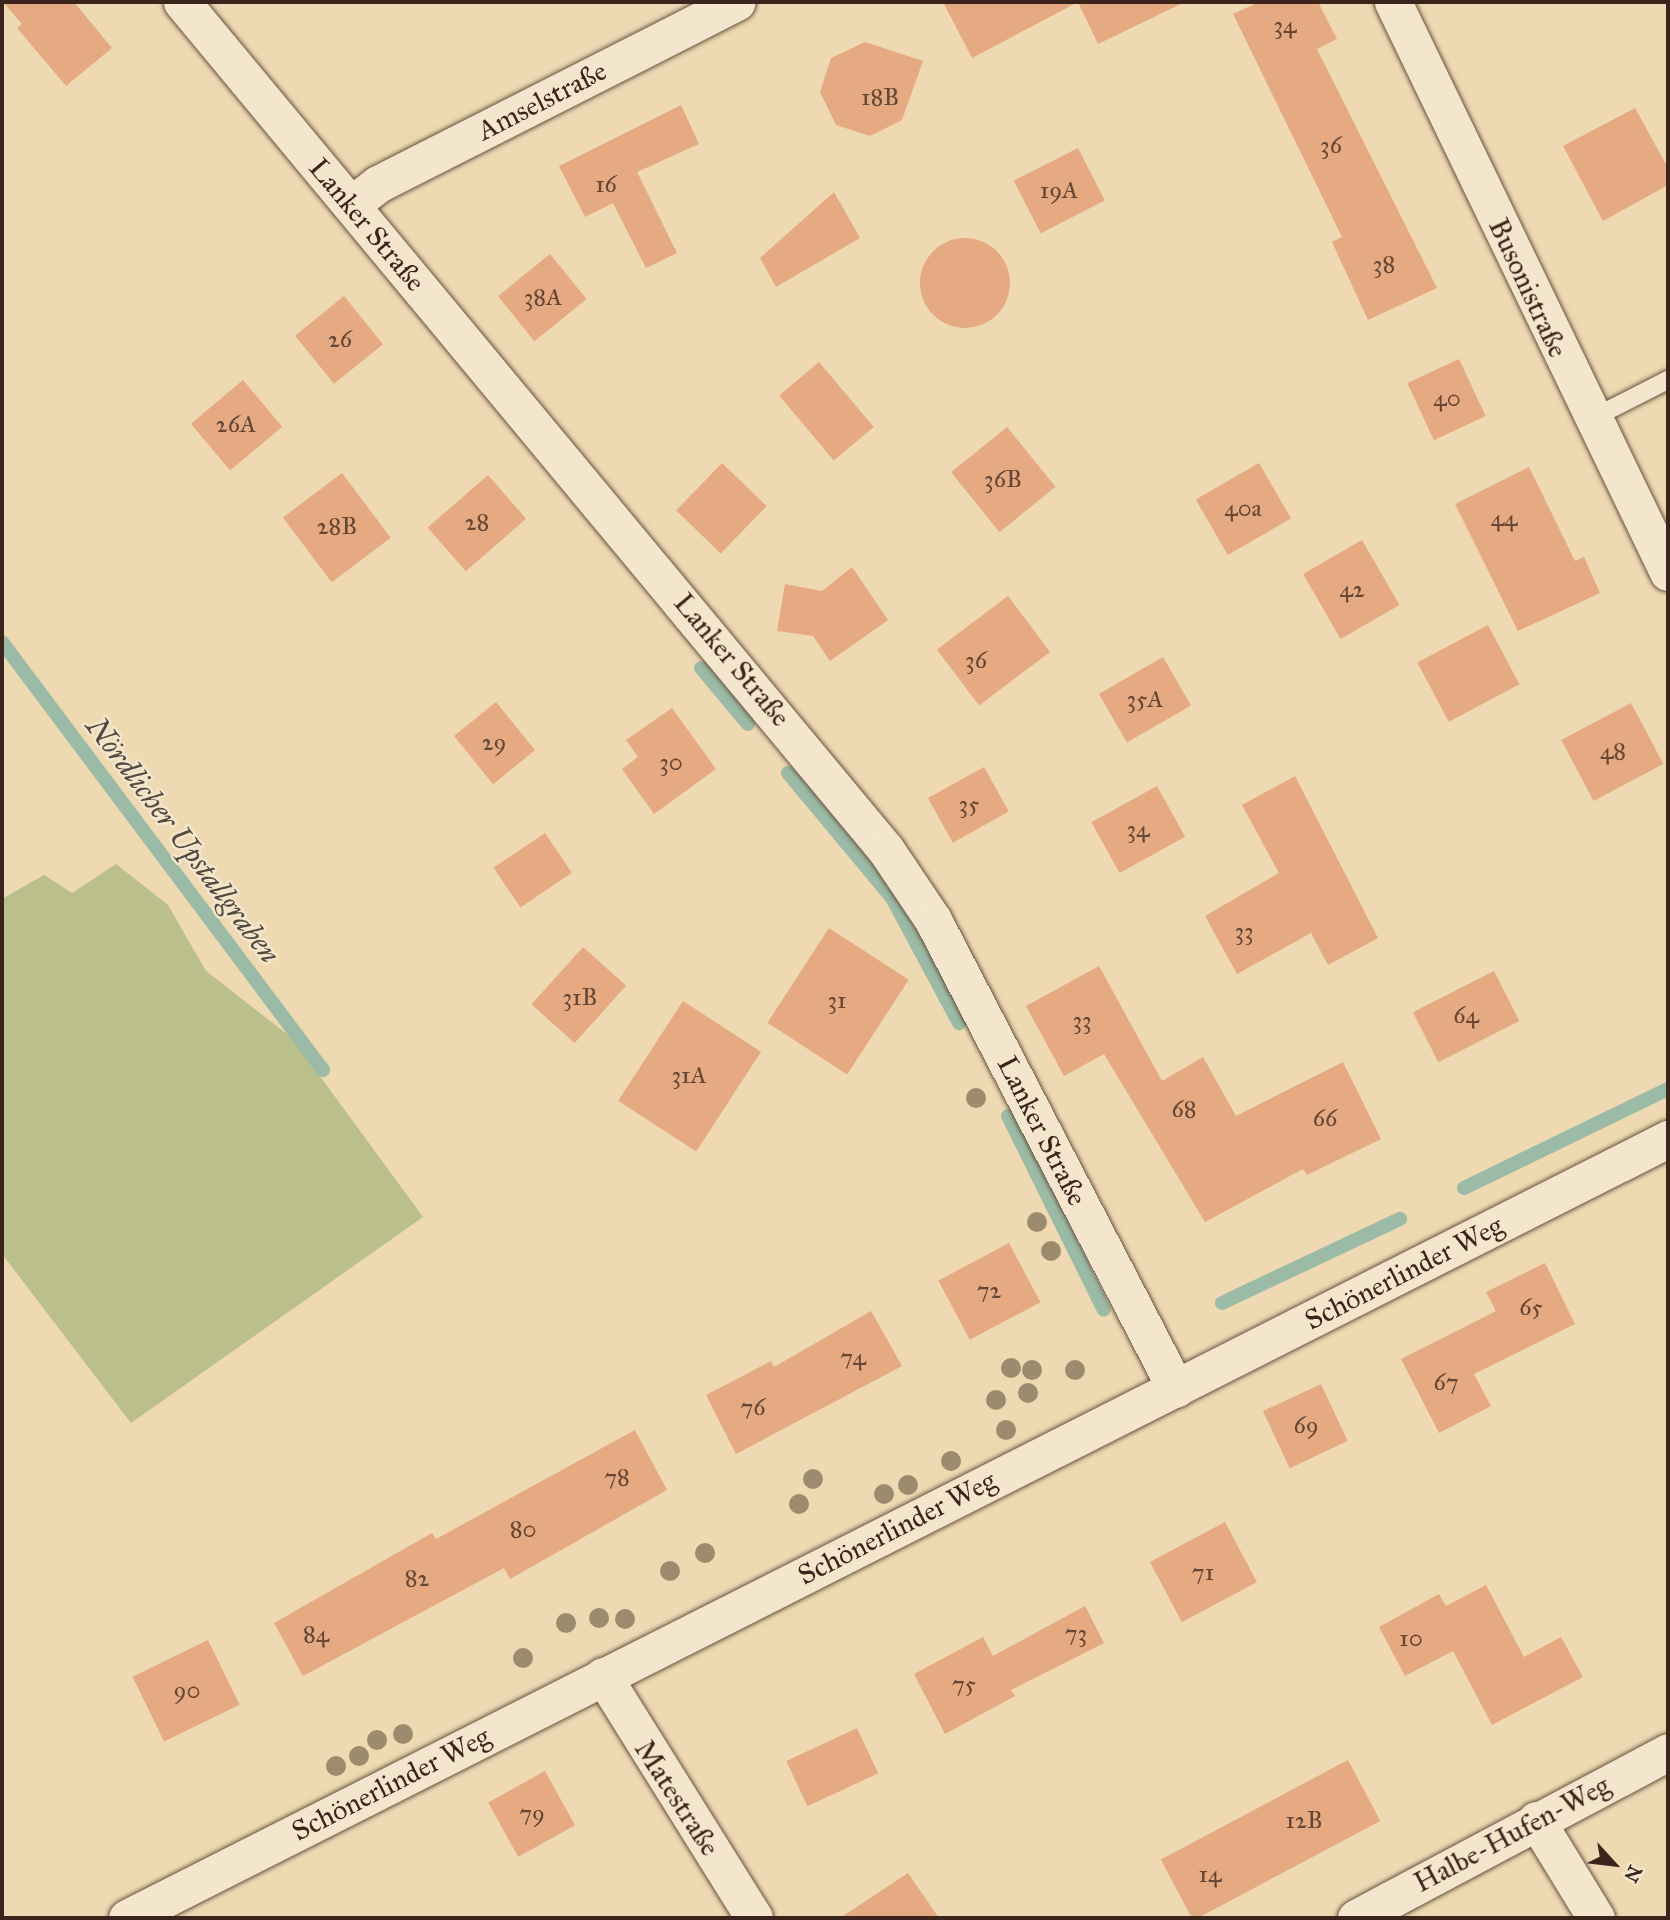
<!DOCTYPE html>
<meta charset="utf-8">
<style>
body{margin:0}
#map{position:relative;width:1670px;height:1920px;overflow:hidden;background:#eed9b2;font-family:"IM FELL Great Primer",serif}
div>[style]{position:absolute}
.green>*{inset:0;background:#babf8b}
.stream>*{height:14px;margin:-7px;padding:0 7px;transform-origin:7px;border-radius:7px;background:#9bbba6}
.building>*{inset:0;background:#e5aa81;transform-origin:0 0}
.round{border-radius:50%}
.roads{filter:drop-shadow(0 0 2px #675141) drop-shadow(0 0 2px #675141)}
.lane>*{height:18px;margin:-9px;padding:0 9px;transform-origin:9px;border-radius:9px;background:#f4e6cd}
.street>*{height:37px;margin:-18.5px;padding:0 18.5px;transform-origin:18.5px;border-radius:18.5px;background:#f4e6cd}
.trees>*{width:20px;height:20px;margin:-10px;border-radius:50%;background:#9d8b6e}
span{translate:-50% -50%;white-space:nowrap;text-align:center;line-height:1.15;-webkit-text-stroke:5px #f4e6cd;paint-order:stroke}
.number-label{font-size:24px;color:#654634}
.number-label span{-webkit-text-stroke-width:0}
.street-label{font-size:28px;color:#3a241b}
.water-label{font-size:30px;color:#524a3e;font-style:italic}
.frame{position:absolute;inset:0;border:4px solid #3a241b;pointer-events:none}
.north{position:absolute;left:1579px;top:1829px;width:70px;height:70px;-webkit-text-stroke:5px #f4e6cd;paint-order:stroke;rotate:117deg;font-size:19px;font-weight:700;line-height:28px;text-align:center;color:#3a241b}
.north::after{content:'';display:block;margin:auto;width:24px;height:32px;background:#3a241b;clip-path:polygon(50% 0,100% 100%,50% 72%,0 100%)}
</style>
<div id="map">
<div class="green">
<i style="clip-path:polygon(116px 864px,168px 905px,206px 971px,292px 1038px,423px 1217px,131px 1423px,2px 1254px,2px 899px,44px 875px,72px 893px)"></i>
</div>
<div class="stream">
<i style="left:2px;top:642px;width:535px;rotate:53.13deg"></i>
<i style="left:701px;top:668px;width:73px;rotate:50deg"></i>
<i style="left:788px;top:773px;width:163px;rotate:50.2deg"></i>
<i style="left:892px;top:898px;width:142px;rotate:61.8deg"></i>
<i style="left:1008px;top:1116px;width:216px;rotate:63.7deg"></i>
<i style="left:1464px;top:1188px;width:227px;rotate:-25.9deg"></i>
<i style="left:1222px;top:1303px;width:197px;rotate:-25.3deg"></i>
</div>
<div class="building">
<i style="clip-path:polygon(3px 2px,74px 2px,112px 48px,66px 86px,17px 28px,22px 24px)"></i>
<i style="clip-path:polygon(943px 2px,1185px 2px,1098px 44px,1078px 2px,972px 58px)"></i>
<i style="clip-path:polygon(1259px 2px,1318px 2px,1337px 39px,1317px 49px,1437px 288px,1368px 320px,1332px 242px,1342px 237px,1233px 14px)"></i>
<i style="clip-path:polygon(865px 42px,923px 61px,902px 120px,870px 136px,836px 125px,820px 92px,831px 58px)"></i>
<i style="clip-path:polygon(681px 105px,699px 144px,637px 172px,677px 253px,646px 268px,613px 203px,585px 217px,559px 166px)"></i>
<i style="clip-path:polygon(1635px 108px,1668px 168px,1668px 185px,1603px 221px,1563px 146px)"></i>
<i style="left:1078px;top:148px;width:59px;height:72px;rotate:63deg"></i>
<i style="clip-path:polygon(834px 192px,860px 238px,776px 287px,760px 258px)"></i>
<i class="round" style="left:920px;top:238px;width:90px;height:90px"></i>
<i style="left:550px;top:254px;width:58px;height:67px;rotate:51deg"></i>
<i style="left:344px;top:296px;width:62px;height:63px;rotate:51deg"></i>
<i style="left:1459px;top:359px;width:63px;height:57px;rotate:65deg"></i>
<i style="left:819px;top:362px;width:85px;height:52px;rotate:50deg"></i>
<i style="left:243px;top:380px;width:61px;height:68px;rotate:50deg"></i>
<i style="left:1007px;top:427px;width:77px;height:72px;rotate:51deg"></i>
<i style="left:722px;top:463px;width:62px;height:66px;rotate:44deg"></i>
<i style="left:1259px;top:463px;width:64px;height:73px;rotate:60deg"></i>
<i style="clip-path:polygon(1529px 467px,1575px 561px,1584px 557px,1600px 593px,1518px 631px,1455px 504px)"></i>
<i style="left:342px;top:473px;width:81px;height:74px;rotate:53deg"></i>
<i style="left:488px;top:475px;width:58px;height:80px;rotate:49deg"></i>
<i style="left:1362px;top:540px;width:75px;height:68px;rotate:60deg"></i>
<i style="clip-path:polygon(852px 567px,888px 620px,830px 661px,813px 636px,777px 631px,785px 584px,822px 591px)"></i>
<i style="left:1008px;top:596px;width:70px;height:89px;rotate:53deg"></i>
<i style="left:1488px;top:625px;width:67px;height:80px;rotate:62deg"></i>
<i style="left:1163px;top:657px;width:56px;height:74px;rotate:60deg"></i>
<i style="left:496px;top:702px;width:62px;height:54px;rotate:51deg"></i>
<i style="left:1631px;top:703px;width:69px;height:79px;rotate:62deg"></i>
<i style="clip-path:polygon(672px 708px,716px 769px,654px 814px,622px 769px,638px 757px,626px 740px)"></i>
<i style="left:984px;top:767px;width:51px;height:64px;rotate:61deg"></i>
<i style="clip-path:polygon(1295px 776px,1378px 938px,1328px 965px,1311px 933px,1237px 974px,1205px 916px,1279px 873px,1242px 805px)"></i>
<i style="left:1157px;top:786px;width:58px;height:75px;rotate:61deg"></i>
<i style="left:545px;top:833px;width:48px;height:62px;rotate:56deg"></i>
<i style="left:829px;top:928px;width:95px;height:113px;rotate:33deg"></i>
<i style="left:583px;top:947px;width:58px;height:77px;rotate:42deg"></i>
<i style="clip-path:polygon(1099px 966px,1162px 1081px,1203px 1057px,1236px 1116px,1343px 1062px,1381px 1139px,1307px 1175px,1303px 1169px,1205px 1222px,1104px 1054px,1064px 1076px,1026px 1006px)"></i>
<i style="left:1494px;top:971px;width:56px;height:91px;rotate:63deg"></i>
<i style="left:683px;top:1001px;width:93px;height:119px;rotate:33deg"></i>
<i style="left:1009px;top:1243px;width:67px;height:80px;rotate:62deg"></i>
<i style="clip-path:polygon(1545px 1263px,1575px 1324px,1474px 1374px,1491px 1406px,1439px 1433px,1401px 1359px,1496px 1311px,1486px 1292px)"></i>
<i style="clip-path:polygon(871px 1311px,902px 1366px,736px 1454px,706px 1395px,771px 1361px,774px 1367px)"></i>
<i style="left:1321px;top:1384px;width:63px;height:64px;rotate:65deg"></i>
<i style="clip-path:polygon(635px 1430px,667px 1490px,510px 1579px,504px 1568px,303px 1676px,274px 1623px,432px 1533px,436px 1539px)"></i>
<i style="left:1225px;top:1522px;width:68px;height:85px;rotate:62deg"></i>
<i style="clip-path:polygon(1486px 1585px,1524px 1657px,1561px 1637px,1583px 1677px,1492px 1725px,1453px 1651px,1405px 1676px,1379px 1627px,1439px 1594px,1446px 1606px)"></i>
<i style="clip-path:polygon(1085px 1606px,1104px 1643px,1011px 1690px,1015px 1696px,945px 1734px,914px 1674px,983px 1637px,993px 1656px)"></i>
<i style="left:208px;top:1640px;width:72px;height:84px;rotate:64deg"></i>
<i style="left:857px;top:1728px;width:50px;height:78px;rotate:65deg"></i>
<i style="left:1348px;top:1760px;width:69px;height:212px;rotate:62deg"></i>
<i style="left:545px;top:1771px;width:62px;height:65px;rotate:61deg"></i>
<i style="clip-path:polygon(908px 1873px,939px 1918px,840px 1918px)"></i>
</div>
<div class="roads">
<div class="lane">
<i style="left:1591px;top:419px;width:86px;rotate:-26.9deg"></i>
</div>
<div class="street">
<i style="left:182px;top:2px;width:1102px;rotate:50.3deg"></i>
<i style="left:886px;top:850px;width:84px;rotate:56.1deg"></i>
<i style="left:933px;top:920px;width:528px;rotate:62.61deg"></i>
<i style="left:1393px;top:2px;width:633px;rotate:64.24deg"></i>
<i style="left:351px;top:205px;width:34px;rotate:-38deg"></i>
<i style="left:378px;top:184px;width:402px;rotate:-26.9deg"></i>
<i style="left:603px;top:1676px;width:285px;rotate:58deg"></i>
<i style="left:1536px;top:1820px;width:115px;rotate:58.5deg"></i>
<i style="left:127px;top:1918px;width:1727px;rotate:-26.82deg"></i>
<i style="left:1356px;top:1918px;width:353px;rotate:-28deg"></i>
</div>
</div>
<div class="trees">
<i style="left:976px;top:1098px"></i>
<i style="left:1037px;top:1222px"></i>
<i style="left:1051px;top:1251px"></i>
<i style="left:1011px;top:1368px"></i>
<i style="left:1032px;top:1370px"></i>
<i style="left:1075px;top:1370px"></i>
<i style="left:1028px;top:1393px"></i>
<i style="left:996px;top:1400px"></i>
<i style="left:1006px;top:1430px"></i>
<i style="left:951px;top:1461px"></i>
<i style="left:813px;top:1479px"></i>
<i style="left:908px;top:1485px"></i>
<i style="left:884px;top:1494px"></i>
<i style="left:799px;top:1504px"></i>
<i style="left:705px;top:1553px"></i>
<i style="left:670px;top:1571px"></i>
<i style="left:599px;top:1618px"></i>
<i style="left:625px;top:1619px"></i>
<i style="left:566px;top:1623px"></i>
<i style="left:523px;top:1658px"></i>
<i style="left:403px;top:1734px"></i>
<i style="left:377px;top:1740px"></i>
<i style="left:359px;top:1756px"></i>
<i style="left:336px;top:1766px"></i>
</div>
<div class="number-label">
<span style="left:1285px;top:26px">34</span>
<span style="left:880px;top:98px">18B</span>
<span style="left:1331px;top:146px">36</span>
<span style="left:606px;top:185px">16</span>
<span style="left:1059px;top:191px">19A</span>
<span style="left:1384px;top:265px">38</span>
<span style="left:543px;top:298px">38A</span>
<span style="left:340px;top:340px">26</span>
<span style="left:1447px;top:399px">40</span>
<span style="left:236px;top:425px">26A</span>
<span style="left:1003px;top:480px">36B</span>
<span style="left:1243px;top:509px">40a</span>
<span style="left:1504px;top:519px">44</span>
<span style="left:477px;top:523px">28</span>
<span style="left:337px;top:527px">28B</span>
<span style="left:1352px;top:590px">42</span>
<span style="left:976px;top:661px">36</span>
<span style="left:1145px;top:700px">35A</span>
<span style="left:494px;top:743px">29</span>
<span style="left:1613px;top:752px">48</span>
<span style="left:671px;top:763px">30</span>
<span style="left:969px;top:805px">35</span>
<span style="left:1138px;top:830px">34</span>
<span style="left:1244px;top:932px">33</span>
<span style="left:580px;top:998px">31B</span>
<span style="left:837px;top:1001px">31</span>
<span style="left:1466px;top:1016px">64</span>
<span style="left:1082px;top:1021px">33</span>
<span style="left:689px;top:1076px">31A</span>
<span style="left:1184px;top:1110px">68</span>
<span style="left:1325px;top:1119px">66</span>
<span style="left:989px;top:1291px">72</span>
<span style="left:1531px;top:1308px">65</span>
<span style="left:853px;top:1358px">74</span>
<span style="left:1446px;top:1383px">67</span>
<span style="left:753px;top:1408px">76</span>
<span style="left:1306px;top:1426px">69</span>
<span style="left:617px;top:1478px">78</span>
<span style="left:523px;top:1530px">80</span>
<span style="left:1203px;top:1573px">71</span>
<span style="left:417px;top:1579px">82</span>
<span style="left:1076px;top:1634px">73</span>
<span style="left:316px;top:1635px">84</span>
<span style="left:1411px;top:1639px">10</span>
<span style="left:964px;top:1685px">75</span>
<span style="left:187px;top:1691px">90</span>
<span style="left:532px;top:1814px">79</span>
<span style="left:1304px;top:1821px">12B</span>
<span style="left:1210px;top:1875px">14</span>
</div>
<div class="street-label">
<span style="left:542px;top:101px;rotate:-27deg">Amselstraße</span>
<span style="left:367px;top:225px;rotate:50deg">Lanker Straße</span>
<span style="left:1528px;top:288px;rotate:65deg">Busonistraße</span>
<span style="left:732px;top:660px;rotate:50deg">Lanker Straße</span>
<span style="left:1042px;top:1131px;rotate:63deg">Lanker Straße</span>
<span style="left:1404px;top:1273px;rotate:-27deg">Schönerlinder Weg</span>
<span style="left:897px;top:1528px;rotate:-27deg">Schönerlinder Weg</span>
<span style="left:391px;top:1784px;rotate:-27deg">Schönerlinder Weg</span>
<span style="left:677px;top:1798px;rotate:57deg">Matestraße</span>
<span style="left:1512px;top:1834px;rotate:-28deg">Halbe-Hufen-Weg</span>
</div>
<div class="water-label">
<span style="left:183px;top:840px;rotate:53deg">Nördlicher Upstallgraben</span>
</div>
<div class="frame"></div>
<div class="north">N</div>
</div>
